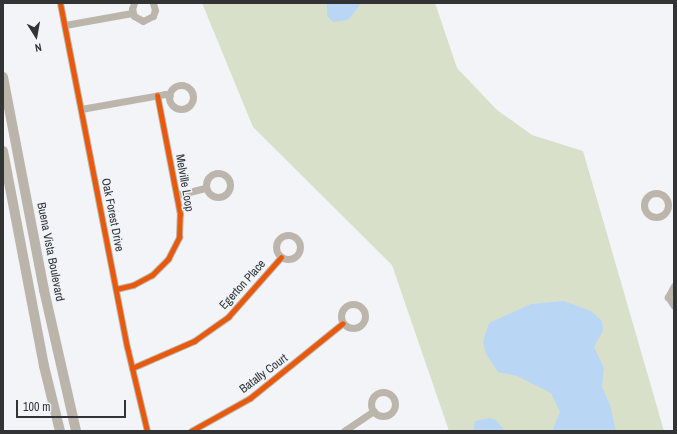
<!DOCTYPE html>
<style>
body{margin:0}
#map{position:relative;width:677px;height:434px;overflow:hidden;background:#f2f4f7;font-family:"Archivo Narrow",sans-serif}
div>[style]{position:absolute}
.green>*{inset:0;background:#d8e0ca}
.water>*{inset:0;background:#b9d7f4}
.street>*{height:7px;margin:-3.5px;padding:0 3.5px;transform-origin:3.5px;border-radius:3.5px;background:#bcb5ac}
.street>.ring{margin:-3.5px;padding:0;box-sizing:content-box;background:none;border:7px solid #bcb5ac;border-radius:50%}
.secondary>*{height:10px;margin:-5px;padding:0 5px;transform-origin:5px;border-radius:5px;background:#bbb4ab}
.cycleway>*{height:5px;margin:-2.5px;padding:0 2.5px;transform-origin:2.5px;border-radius:2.5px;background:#e8590c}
span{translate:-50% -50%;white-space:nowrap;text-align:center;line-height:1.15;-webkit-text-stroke:3px #f0f4f9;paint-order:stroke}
.street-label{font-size:12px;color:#313334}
.frame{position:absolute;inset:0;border:4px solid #313334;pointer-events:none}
.north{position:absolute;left:16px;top:16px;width:40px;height:40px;-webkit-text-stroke:3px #f0f4f9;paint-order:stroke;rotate:169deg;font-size:11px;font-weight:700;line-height:16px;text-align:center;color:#313334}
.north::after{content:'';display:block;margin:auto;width:14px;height:18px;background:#313334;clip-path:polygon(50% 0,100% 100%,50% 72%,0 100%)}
.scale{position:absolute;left:16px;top:400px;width:110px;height:18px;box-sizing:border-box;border:2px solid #313334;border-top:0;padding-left:5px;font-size:12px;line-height:14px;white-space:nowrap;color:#313334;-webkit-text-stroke:3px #f0f4f9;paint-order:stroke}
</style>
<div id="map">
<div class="green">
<i style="clip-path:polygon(202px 3px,435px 3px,457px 68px,497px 110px,532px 135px,583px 151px,664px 431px,449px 431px,392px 265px,253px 127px)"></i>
</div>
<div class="water">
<i style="clip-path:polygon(327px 3px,359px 3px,360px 5px,348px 20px,333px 22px,327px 16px)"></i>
<i style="clip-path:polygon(564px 301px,591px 311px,602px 321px,603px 331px,594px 347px,604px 368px,602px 387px,610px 405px,616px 431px,552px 431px,560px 412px,551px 393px,517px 376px,498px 372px,486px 354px,483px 342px,489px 323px,531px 304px)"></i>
<i style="clip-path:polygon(490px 418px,496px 420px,505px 431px,473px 431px,475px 421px)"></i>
</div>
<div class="street">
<i style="left:60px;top:3px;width:350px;rotate:79deg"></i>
<i style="left:127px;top:347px;width:86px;rotate:76.6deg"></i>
<i style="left:134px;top:3px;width:6px;rotate:108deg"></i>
<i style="left:132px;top:9px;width:7px;rotate:74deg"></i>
<i style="left:134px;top:16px;width:10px;rotate:29deg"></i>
<i style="left:143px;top:21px;width:11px;rotate:-27deg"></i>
<i style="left:153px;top:16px;width:6px;rotate:-72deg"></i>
<i style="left:155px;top:10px;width:7px;rotate:-106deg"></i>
<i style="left:65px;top:25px;width:68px;rotate:-10.2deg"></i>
<i class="ring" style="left:169px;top:85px;width:17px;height:17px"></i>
<i style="left:81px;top:109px;width:85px;rotate:-10.1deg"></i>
<i style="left:165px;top:94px;width:5px;rotate:22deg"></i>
<i class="ring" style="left:206px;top:173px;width:17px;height:17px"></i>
<i class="ring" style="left:644px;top:193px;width:17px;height:17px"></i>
<i style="left:177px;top:195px;width:30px;rotate:-14deg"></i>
<i class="ring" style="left:276px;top:235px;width:17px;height:17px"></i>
<i style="left:674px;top:286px;width:13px;rotate:119deg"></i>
<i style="left:668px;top:297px;width:11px;rotate:56deg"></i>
<i style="left:116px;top:289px;width:17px;rotate:-13deg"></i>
<i style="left:133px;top:285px;width:21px;rotate:-28deg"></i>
<i style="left:152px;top:275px;width:23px;rotate:-45deg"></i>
<i style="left:168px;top:259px;width:25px;rotate:-63deg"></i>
<i style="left:179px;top:237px;width:23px;rotate:-88deg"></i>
<i style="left:180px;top:214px;width:121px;rotate:-100.9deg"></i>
<i class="ring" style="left:341px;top:304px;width:17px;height:17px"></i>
<i style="left:132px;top:368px;width:68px;rotate:-23.5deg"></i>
<i style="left:194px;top:341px;width:42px;rotate:-35.2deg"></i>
<i style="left:228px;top:317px;width:80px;rotate:-48.5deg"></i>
<i class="ring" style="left:371px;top:392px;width:17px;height:17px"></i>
<i style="left:191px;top:431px;width:68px;rotate:-29.2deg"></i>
<i style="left:250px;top:398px;width:119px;rotate:-38.9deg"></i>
<i style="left:344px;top:431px;width:36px;rotate:-34deg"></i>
</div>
<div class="secondary">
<i style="left:3px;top:77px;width:217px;rotate:79.1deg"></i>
<i style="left:44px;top:290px;width:145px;rotate:77.2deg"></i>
<i style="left:3px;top:151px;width:219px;rotate:79.2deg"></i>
<i style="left:44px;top:366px;width:67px;rotate:76.2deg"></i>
</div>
<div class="cycleway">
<i style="left:60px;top:3px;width:350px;rotate:79deg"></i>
<i style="left:127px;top:347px;width:86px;rotate:76.6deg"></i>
<i style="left:116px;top:289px;width:17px;rotate:-13deg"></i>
<i style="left:133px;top:285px;width:21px;rotate:-28deg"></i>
<i style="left:152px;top:275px;width:23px;rotate:-45deg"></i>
<i style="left:168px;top:259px;width:25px;rotate:-63deg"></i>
<i style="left:179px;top:237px;width:23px;rotate:-88deg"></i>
<i style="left:180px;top:214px;width:121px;rotate:-100.9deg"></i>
<i style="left:132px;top:368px;width:68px;rotate:-23.5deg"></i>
<i style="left:194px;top:341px;width:42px;rotate:-35.2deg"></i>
<i style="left:228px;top:317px;width:80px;rotate:-48.5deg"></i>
<i style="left:191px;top:431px;width:68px;rotate:-29.2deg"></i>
<i style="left:250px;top:398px;width:119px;rotate:-38.9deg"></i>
</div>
<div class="street-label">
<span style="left:184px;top:183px;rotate:80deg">Melville Loop</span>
<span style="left:112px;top:215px;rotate:79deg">Oak Forest Drive</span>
<span style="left:50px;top:252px;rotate:79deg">Buena Vista Boulevard</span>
<span style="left:243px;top:285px;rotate:-48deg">Egerton Place</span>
<span style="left:264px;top:374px;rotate:-37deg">Batally Court</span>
</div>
<div class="frame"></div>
<div class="north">N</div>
<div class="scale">100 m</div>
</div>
